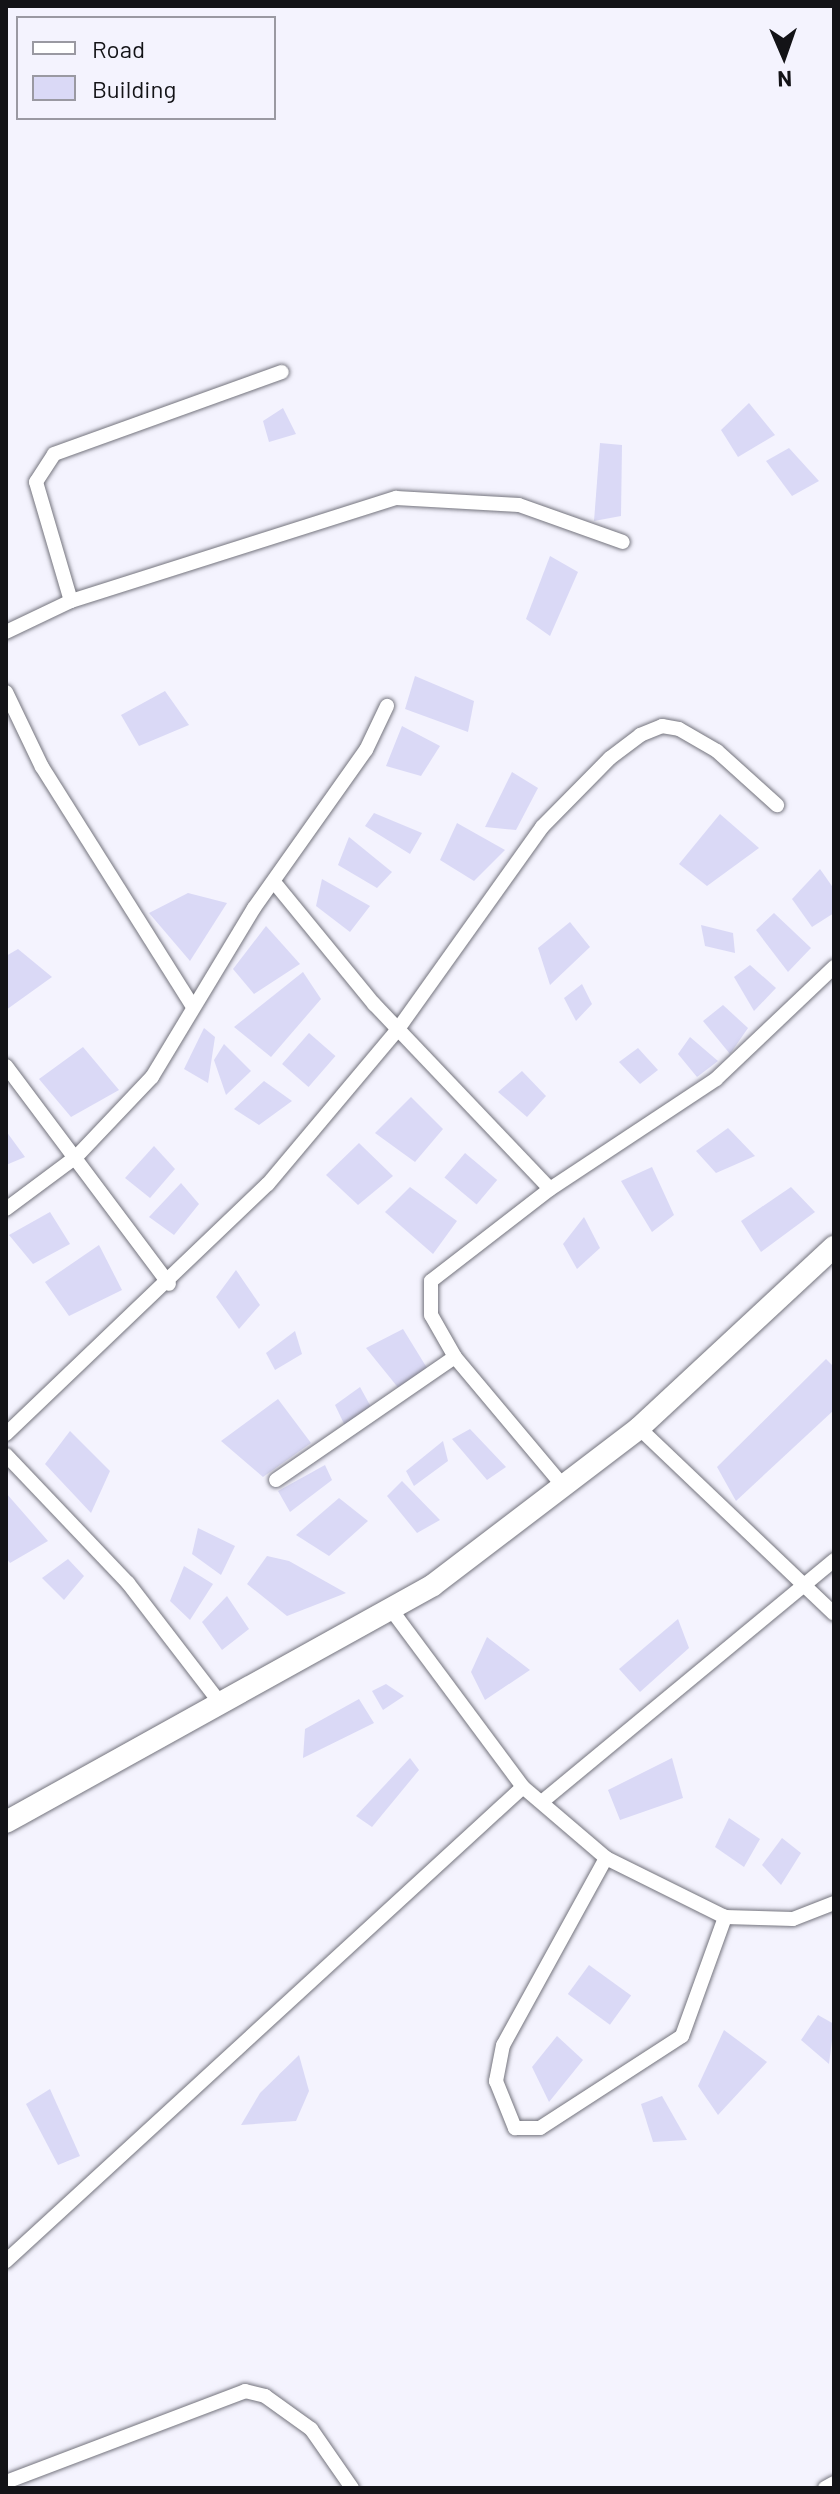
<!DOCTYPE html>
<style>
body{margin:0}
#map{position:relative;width:840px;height:2494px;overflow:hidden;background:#f4f3fe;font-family:Barlow,sans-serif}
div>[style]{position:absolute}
.building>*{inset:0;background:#dad9f6;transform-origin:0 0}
.roads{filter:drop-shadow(0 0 2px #74747d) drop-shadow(0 0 2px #74747d)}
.street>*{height:14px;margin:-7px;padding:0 7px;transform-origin:7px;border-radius:7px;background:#fff}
.secondary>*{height:22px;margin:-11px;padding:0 11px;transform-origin:11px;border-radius:11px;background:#fff}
span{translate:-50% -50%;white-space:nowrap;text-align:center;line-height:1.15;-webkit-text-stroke:7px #f4f3fe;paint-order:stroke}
.frame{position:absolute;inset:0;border:8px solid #131317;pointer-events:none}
.legend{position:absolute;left:16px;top:16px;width:260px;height:104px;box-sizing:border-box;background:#f4f3fe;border:2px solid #9a99a2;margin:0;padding:10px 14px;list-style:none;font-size:24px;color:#131317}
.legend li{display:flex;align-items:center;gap:16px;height:40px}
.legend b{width:40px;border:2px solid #9a99a2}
.north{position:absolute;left:744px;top:16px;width:80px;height:80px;-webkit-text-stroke:6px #f4f3fe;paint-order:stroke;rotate:178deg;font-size:22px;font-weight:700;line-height:32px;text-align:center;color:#131317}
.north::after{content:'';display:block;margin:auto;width:28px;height:36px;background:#131317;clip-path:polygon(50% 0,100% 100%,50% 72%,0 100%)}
</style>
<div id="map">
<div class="building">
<i style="clip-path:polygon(749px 403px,775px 435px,738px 457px,721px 430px)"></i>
<i style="clip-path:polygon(283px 408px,296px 434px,269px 442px,263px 421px)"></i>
<i style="clip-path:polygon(600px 443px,622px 445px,621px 516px,594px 521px)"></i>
<i style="clip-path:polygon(789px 448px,819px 481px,792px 496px,766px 461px)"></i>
<i style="clip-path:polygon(550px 556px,578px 572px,550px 636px,526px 619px)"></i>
<i style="clip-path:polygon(415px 676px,474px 701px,468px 732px,405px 709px)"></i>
<i style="clip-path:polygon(165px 691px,189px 725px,139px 746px,121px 715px)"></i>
<i style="clip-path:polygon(402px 726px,440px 746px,421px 776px,386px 766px)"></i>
<i style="clip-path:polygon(512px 772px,538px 788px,516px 830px,485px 827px)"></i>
<i style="clip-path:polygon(374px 813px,422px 833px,410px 854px,365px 826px)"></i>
<i style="clip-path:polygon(720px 814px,759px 848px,707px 886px,679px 864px)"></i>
<i style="clip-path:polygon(457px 823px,505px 850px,474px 881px,440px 860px)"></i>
<i style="clip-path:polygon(349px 837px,392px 872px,377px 888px,338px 865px)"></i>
<i style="clip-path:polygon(820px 869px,834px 889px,834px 913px,812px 927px,792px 899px)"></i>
<i style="clip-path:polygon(322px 879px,370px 906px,350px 932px,316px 906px)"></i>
<i style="clip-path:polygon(188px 893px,227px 903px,190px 961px,149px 913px)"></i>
<i style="clip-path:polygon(774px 913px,811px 948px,788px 972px,756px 930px)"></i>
<i style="clip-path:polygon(570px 922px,590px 947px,550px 985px,538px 948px)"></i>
<i style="clip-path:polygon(701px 925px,733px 933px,735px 953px,705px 946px)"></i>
<i style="clip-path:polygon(266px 926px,300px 964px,254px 994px,233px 969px)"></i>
<i style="clip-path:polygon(18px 949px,52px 977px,6px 1010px,6px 956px)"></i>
<i style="clip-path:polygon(750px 965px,776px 988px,754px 1011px,734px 977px)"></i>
<i style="clip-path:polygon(303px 972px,321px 999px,271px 1057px,234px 1027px)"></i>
<i style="clip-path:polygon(582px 984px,592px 1004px,576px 1021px,564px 998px)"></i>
<i style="clip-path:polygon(723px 1005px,748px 1028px,730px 1054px,703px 1021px)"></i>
<i style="clip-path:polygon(204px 1028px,215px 1037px,208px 1083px,184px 1069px)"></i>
<i style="left:309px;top:1033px;width:35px;height:41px;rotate:41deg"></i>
<i style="clip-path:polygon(690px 1037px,718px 1061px,697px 1077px,678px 1054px)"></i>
<i style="clip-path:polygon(224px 1044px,251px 1071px,226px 1095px,214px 1060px)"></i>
<i style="clip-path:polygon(83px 1047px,119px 1090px,71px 1117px,39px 1079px)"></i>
<i style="clip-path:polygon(638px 1048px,658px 1070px,640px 1084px,619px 1062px)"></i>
<i style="clip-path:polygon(522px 1071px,546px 1096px,527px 1117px,498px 1092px)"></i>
<i style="clip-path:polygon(264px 1081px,292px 1101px,259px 1125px,234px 1109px)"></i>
<i style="clip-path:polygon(411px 1097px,443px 1129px,415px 1162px,375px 1133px)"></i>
<i style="clip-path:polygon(728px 1128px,755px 1156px,716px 1173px,696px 1151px)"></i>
<i style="clip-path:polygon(6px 1131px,25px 1157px,6px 1165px)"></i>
<i style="clip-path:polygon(359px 1143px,393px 1176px,358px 1205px,326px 1175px)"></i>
<i style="clip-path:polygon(154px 1146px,175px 1169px,150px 1198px,125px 1178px)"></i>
<i style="left:465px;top:1153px;width:42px;height:32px;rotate:40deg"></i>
<i style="clip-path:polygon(652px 1167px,674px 1215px,652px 1232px,621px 1181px)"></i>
<i style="clip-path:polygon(181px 1183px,199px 1204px,174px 1235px,149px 1217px)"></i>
<i style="clip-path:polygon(410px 1187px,457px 1221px,433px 1254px,385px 1212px)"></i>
<i style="clip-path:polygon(791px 1187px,815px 1212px,761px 1252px,741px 1221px)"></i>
<i style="clip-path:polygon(50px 1212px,70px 1244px,33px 1264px,9px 1235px)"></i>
<i style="clip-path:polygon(584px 1217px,600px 1248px,577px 1269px,563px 1244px)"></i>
<i style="clip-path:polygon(99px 1245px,122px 1290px,69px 1316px,45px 1282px)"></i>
<i style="clip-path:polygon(236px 1270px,260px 1305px,239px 1329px,216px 1297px)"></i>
<i style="clip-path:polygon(403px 1329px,427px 1368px,400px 1390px,366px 1348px)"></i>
<i style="clip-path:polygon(295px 1331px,302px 1354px,275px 1370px,266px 1353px)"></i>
<i style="clip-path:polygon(826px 1359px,834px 1367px,834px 1410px,736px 1501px,717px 1467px)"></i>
<i style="clip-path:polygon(360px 1387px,371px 1407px,347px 1430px,335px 1405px)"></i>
<i style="clip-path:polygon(278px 1399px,311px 1443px,263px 1477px,221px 1441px)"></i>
<i style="clip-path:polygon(470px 1429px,506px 1467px,487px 1480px,452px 1439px)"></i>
<i style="clip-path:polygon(70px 1431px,110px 1471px,91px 1513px,45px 1464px)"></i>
<i style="clip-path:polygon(443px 1441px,448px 1461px,414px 1486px,406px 1471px)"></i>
<i style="clip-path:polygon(325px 1465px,332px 1480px,290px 1512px,278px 1491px)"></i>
<i style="clip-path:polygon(402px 1481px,440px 1520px,417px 1533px,387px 1496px)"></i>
<i style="clip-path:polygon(6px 1493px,48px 1541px,10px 1563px,6px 1558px)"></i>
<i style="clip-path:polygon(339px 1498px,368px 1521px,329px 1556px,296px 1535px)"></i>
<i style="clip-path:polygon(198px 1528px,235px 1546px,221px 1575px,192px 1554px)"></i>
<i style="clip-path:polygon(267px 1556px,289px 1561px,346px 1593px,287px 1616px,247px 1584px)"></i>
<i style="clip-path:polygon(68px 1559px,84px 1576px,64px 1600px,42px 1578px)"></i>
<i style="clip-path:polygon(184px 1566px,213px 1584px,190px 1620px,170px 1601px)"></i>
<i style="clip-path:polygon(227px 1596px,249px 1629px,222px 1650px,202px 1622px)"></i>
<i style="clip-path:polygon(678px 1619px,689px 1648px,640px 1692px,619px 1669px)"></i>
<i style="clip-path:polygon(487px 1637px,530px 1670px,485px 1700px,471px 1672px)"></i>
<i style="clip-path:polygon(386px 1684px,404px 1696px,383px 1710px,372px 1691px)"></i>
<i style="clip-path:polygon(359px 1699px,374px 1723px,303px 1758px,305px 1729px)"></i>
<i style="clip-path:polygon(410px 1758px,419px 1770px,372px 1827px,356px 1816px)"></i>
<i style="clip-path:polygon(672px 1758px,683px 1798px,620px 1820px,608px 1790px)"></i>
<i style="clip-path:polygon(729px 1818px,760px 1839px,744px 1867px,715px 1847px)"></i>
<i style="clip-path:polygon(782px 1838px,801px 1853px,781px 1885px,762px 1865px)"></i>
<i style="left:589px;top:1965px;width:52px;height:36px;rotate:36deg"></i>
<i style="clip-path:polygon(818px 2015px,834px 2024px,829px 2064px,801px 2040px)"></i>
<i style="clip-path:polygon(724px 2030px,767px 2062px,718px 2115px,698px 2086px)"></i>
<i style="clip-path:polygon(557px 2036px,583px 2060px,549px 2102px,532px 2067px)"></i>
<i style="clip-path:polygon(299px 2055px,309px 2091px,296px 2121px,241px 2125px,260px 2093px)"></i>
<i style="clip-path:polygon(50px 2089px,80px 2156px,58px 2165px,26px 2104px)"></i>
<i style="clip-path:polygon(662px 2096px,687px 2140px,653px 2142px,641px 2104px)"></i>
</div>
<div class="roads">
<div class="street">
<i style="left:71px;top:601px;width:341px;rotate:-17.6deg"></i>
<i style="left:396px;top:498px;width:123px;rotate:3.3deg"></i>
<i style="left:519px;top:505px;width:110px;rotate:19.6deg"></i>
<i style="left:6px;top:632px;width:72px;rotate:-25.5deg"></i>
<i style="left:71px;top:601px;width:124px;rotate:-106.4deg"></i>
<i style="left:36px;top:482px;width:33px;rotate:-57deg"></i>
<i style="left:54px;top:454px;width:242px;rotate:-19.8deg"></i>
<i style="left:6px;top:692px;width:83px;rotate:64.4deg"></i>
<i style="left:42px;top:767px;width:281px;rotate:57.8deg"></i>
<i style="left:274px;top:882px;width:158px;rotate:50.7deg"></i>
<i style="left:374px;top:1004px;width:255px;rotate:46.4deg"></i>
<i style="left:6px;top:1066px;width:272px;rotate:53.2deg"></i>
<i style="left:6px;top:1209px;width:89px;rotate:-36.7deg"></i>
<i style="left:77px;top:1156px;width:109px;rotate:-46.5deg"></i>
<i style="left:152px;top:1077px;width:197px;rotate:-58.9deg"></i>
<i style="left:254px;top:908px;width:194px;rotate:-54.7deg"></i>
<i style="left:366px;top:750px;width:49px;rotate:-64.5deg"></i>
<i style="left:639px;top:1428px;width:269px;rotate:43.6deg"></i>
<i style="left:6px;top:1434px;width:362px;rotate:-43.7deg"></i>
<i style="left:268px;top:1184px;width:202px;rotate:-50deg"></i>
<i style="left:398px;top:1029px;width:248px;rotate:-54.5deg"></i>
<i style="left:542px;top:827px;width:97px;rotate:-45.4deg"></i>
<i style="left:610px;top:758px;width:38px;rotate:-37deg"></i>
<i style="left:640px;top:735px;width:24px;rotate:-22deg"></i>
<i style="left:662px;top:726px;width:17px;rotate:10deg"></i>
<i style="left:679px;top:729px;width:44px;rotate:30.1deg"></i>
<i style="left:717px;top:751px;width:81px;rotate:42deg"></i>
<i style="left:6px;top:1455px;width:177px;rotate:46.4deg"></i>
<i style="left:128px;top:1583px;width:151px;rotate:52.5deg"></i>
<i style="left:276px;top:1480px;width:217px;rotate:-34.5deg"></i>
<i style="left:564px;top:1487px;width:170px;rotate:-130deg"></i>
<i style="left:455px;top:1357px;width:48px;rotate:-119.7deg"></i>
<i style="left:431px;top:1315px;width:34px;rotate:-90deg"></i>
<i style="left:431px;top:1281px;width:150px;rotate:-37.7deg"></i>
<i style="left:550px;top:1189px;width:199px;rotate:-33.5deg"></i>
<i style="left:716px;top:1079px;width:163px;rotate:-43.5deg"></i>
<i style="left:393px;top:1612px;width:218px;rotate:53.4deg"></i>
<i style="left:523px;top:1787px;width:109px;rotate:40.5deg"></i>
<i style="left:606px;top:1858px;width:133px;rotate:26.4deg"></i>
<i style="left:725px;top:1917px;width:68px;rotate:1.7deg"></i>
<i style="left:793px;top:1919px;width:44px;rotate:-21.3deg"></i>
<i style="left:543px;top:1801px;width:378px;rotate:-39.6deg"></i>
<i style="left:606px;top:1858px;width:213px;rotate:118.8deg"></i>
<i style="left:503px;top:2045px;width:37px;rotate:101deg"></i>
<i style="left:496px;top:2081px;width:51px;rotate:68deg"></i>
<i style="left:515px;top:2128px;width:25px"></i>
<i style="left:540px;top:2128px;width:169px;rotate:-32.9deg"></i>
<i style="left:682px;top:2036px;width:127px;rotate:-70.1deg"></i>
<i style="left:6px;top:2261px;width:701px;rotate:-42.52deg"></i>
<i style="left:6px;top:2482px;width:256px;rotate:-20.8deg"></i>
<i style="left:245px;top:2391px;width:21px;rotate:14deg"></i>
<i style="left:265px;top:2396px;width:57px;rotate:35.7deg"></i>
<i style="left:311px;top:2429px;width:72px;rotate:55.2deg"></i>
<i style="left:825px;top:2488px;width:10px;rotate:-29deg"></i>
</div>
<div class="secondary">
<i style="left:6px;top:1822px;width:488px;rotate:-29deg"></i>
<i style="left:433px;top:1585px;width:259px;rotate:-37.3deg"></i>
<i style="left:639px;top:1428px;width:266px;rotate:-42.9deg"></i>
</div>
</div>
<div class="frame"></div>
<ul class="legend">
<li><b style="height:10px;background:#fff"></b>Road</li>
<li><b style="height:22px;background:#dad9f6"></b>Building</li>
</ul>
<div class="north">N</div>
</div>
